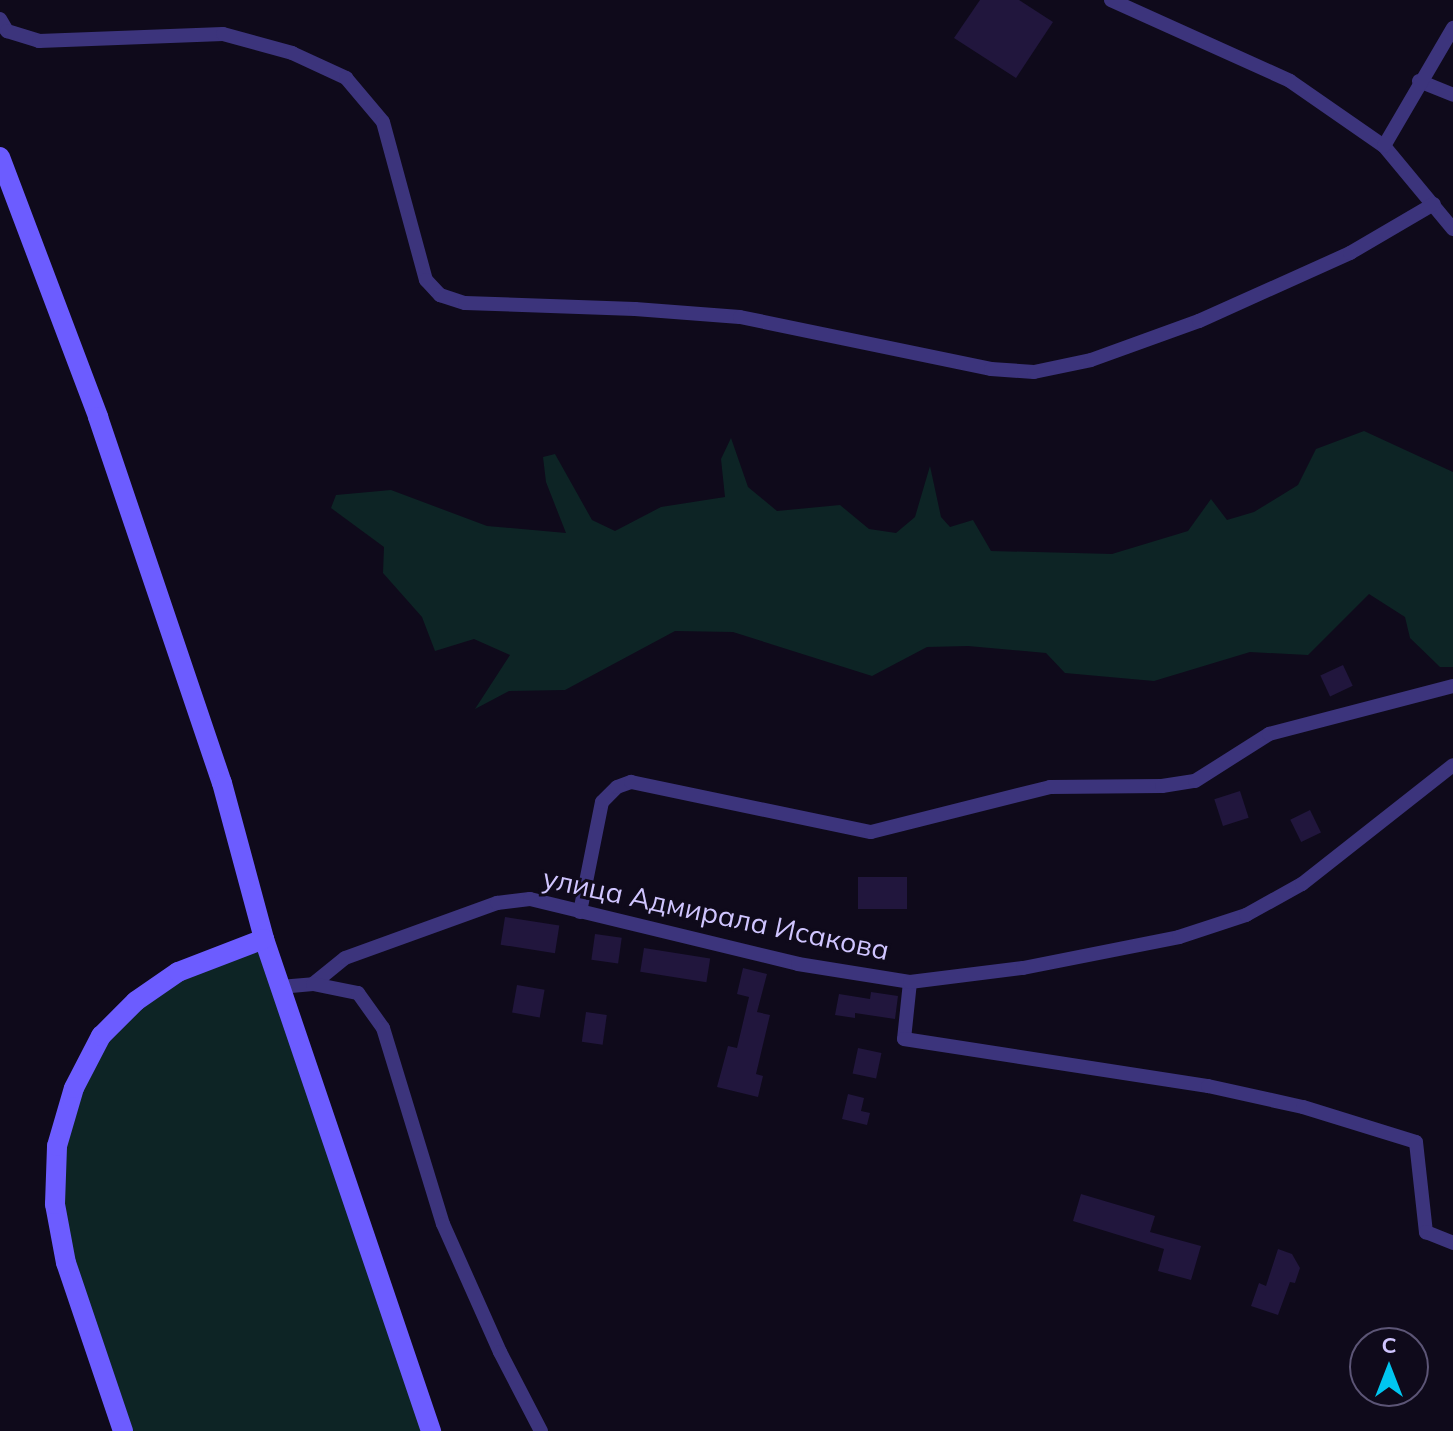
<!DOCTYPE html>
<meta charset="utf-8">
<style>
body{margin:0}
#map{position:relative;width:1453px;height:1431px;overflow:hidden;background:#0f0a1b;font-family:Mulish,sans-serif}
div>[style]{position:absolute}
.green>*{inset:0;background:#0d2425}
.building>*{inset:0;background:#21163d;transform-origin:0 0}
.street>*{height:14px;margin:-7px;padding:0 7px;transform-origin:7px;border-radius:7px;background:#3c347c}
.secondary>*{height:20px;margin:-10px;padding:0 10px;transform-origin:10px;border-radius:10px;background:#6c5cff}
span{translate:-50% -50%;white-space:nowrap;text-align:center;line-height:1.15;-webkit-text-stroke:6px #0f0a1b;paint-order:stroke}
.street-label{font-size:28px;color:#d0c5ff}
.north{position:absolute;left:1349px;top:1327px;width:80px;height:80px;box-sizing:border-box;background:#0f0a1b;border:2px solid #5c5576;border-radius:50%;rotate:0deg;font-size:22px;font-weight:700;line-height:32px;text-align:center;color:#d0c5ff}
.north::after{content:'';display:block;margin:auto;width:28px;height:36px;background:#00c6f0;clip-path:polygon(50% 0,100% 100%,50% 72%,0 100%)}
</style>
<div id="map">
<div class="green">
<i style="clip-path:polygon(1364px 431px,1453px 472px,1453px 667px,1440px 667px,1410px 638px,1405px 617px,1369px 594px,1308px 655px,1250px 652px,1154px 681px,1065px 673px,1046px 653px,968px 646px,927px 647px,872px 676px,733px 632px,675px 631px,565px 690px,509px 691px,475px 709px,510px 655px,474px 639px,435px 651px,422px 617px,383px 573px,384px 547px,331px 508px,336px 495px,391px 490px,487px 526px,566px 533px,546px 482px,543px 457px,555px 454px,592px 520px,615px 531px,661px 507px,725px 497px,721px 459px,731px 438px,748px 487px,777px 511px,840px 505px,869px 529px,896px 533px,915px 517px,930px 466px,941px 517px,950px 527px,973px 520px,991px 551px,1112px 554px,1188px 531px,1211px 499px,1227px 520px,1254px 512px,1298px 485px,1316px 449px)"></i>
<i style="clip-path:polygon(260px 944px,426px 1431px,130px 1431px,72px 1258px,61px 1199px,63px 1143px,80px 1087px,106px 1036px,181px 975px)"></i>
</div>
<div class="building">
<i style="clip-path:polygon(980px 0,1019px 0,1053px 22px,1016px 78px,954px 38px)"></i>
<i style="left:1343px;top:665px;width:23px;height:25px;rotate:65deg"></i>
<i style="left:1240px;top:791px;width:28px;height:27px;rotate:72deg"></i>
<i style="left:1310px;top:810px;width:25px;height:22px;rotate:64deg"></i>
<i style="left:858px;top:877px;width:49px;height:32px"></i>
<i style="left:505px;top:917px;width:55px;height:28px;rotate:9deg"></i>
<i style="left:595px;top:934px;width:27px;height:26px;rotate:8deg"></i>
<i style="left:644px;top:948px;width:67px;height:24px;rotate:9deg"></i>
<i style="clip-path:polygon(743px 968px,767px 974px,757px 1012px,770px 1015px,756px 1074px,763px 1076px,758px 1097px,717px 1087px,728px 1046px,737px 1048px,749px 997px,737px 994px)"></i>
<i style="left:517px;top:985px;width:28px;height:28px;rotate:10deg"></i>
<i style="clip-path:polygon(871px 992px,898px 996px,895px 1019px,855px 1013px,855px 1018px,835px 1015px,839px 994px,870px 999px)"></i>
<i style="left:586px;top:1012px;width:21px;height:30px;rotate:8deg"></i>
<i style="left:858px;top:1048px;width:24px;height:26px;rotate:12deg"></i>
<i style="clip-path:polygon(848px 1094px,864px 1098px,861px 1111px,870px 1113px,867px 1125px,842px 1119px)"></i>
<i style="clip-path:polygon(1081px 1194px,1155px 1216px,1150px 1232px,1201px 1246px,1191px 1280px,1158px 1271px,1164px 1249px,1073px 1221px)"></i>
<i style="clip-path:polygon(1278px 1249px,1292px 1254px,1300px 1268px,1295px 1283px,1290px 1282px,1278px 1315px,1251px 1306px,1259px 1283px,1266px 1286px)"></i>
</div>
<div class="street">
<i style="left:1111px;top:0;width:196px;rotate:24.3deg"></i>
<i style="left:1290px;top:81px;width:114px;rotate:34.7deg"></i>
<i style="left:1384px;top:146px;width:108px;rotate:50.3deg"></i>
<i style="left:0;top:19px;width:14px;rotate:60deg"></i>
<i style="left:7px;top:31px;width:34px;rotate:17deg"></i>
<i style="left:39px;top:41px;width:184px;rotate:-2.2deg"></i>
<i style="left:223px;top:34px;width:72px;rotate:15.4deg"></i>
<i style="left:292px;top:53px;width:60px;rotate:24.8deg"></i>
<i style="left:346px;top:78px;width:57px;rotate:49.9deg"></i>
<i style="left:383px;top:122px;width:164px;rotate:74.8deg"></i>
<i style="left:426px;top:280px;width:21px;rotate:47deg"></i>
<i style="left:440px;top:295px;width:26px;rotate:18deg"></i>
<i style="left:465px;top:303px;width:170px;rotate:2deg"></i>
<i style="left:635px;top:309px;width:105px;rotate:4.4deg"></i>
<i style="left:740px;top:317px;width:256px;rotate:11.7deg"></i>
<i style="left:991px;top:369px;width:43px;rotate:4deg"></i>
<i style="left:1034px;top:372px;width:58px;rotate:-11.9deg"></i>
<i style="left:1091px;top:360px;width:115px;rotate:-19.9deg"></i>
<i style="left:1199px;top:321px;width:166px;rotate:-24.2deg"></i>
<i style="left:1350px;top:253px;width:97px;rotate:-30.3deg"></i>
<i style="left:1419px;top:81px;width:37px;rotate:22deg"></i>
<i style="left:1384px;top:146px;width:137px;rotate:-59.7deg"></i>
<i style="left:580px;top:912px;width:112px;rotate:-78.7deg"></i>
<i style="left:602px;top:802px;width:21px;rotate:-45deg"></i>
<i style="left:617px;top:787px;width:15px;rotate:-20deg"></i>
<i style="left:631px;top:782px;width:245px;rotate:11.8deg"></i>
<i style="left:871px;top:832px;width:185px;rotate:-14.1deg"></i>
<i style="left:1050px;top:787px;width:112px;rotate:-0.5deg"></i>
<i style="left:1162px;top:786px;width:33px;rotate:-9deg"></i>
<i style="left:1195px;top:781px;width:88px;rotate:-32.4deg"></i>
<i style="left:1269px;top:734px;width:190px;rotate:-14.6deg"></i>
<i style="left:910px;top:982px;width:57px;rotate:96deg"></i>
<i style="left:904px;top:1039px;width:308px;rotate:8.8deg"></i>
<i style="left:1208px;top:1086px;width:97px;rotate:12.5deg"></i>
<i style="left:1303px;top:1107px;width:118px;rotate:17.2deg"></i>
<i style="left:1416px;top:1142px;width:91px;rotate:83.7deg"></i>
<i style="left:1426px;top:1232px;width:29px;rotate:22deg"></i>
<i style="left:313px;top:984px;width:41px;rotate:-39.1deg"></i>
<i style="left:345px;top:958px;width:162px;rotate:-19.9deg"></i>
<i style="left:497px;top:903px;width:33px;rotate:-7deg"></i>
<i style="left:530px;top:899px;width:276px;rotate:13.6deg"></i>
<i style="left:798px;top:964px;width:113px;rotate:9.1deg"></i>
<i style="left:910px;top:982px;width:114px;rotate:-7.1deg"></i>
<i style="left:1023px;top:968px;width:159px;rotate:-11.2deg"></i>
<i style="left:1179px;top:937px;width:71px;rotate:-18.2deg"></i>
<i style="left:1246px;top:915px;width:64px;rotate:-29deg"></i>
<i style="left:1302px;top:884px;width:192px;rotate:-38.2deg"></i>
<i style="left:280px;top:987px;width:33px;rotate:-5deg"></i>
<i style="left:313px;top:984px;width:46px;rotate:11.3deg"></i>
<i style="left:358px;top:993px;width:43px;rotate:54.5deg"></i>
<i style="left:383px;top:1028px;width:205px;rotate:73deg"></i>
<i style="left:443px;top:1224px;width:140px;rotate:66deg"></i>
<i style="left:500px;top:1352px;width:89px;rotate:62.6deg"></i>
</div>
<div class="secondary">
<i style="left:0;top:157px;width:278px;rotate:69.3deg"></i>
<i style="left:98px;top:417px;width:386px;rotate:71.3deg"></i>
<i style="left:222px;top:783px;width:162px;rotate:74.9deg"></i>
<i style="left:264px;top:939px;width:520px;rotate:71.25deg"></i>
<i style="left:123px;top:1431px;width:177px;rotate:-108.7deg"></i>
<i style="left:66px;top:1263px;width:60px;rotate:-100.6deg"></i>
<i style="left:55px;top:1204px;width:58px;rotate:-88deg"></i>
<i style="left:57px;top:1146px;width:60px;rotate:-73.7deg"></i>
<i style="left:74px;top:1088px;width:59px;rotate:-62.6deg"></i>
<i style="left:101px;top:1036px;width:49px;rotate:-45deg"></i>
<i style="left:136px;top:1001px;width:51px;rotate:-34.6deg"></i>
<i style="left:178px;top:972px;width:92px;rotate:-21deg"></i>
</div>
<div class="street-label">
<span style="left:716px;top:914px;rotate:12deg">улица Адмирала Исакова</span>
</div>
<div class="north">С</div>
</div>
